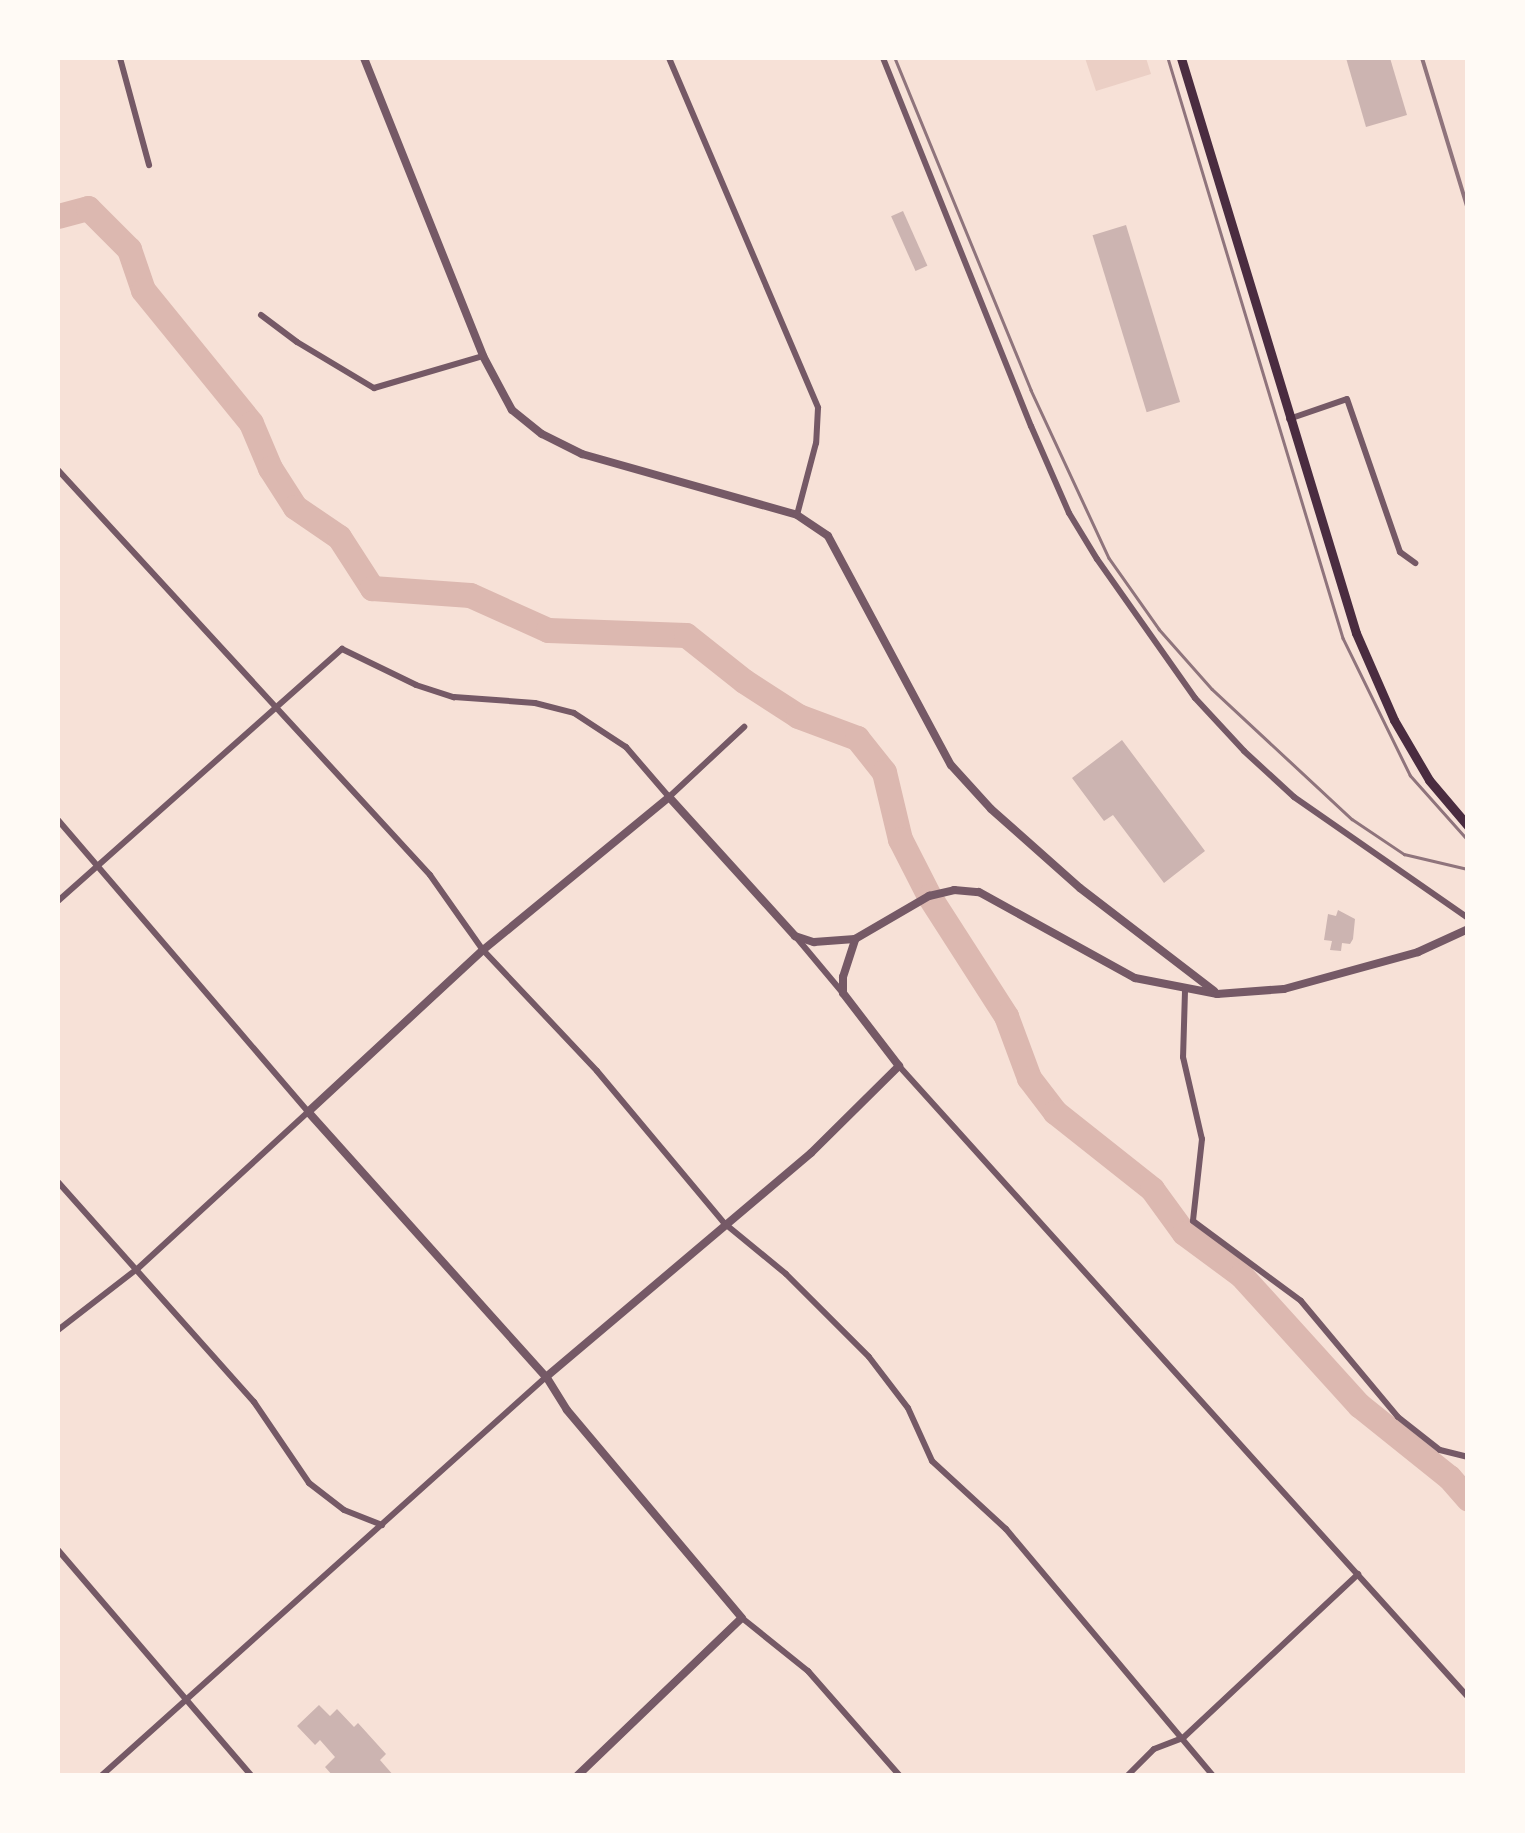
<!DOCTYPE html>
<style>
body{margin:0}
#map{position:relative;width:1525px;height:1833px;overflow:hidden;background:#f7e1d7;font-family:"Work Sans",sans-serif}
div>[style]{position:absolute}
.green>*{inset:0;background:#ebcfc5}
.river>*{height:25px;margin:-12.5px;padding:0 12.5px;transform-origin:12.5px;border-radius:12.5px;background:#dcb8b0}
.building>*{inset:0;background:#ccb4b1;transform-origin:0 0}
.minor>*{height:6px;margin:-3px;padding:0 3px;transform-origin:3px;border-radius:3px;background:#755966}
.tertiary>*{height:8px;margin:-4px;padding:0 4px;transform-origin:4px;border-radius:4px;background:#755966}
.secondary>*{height:9px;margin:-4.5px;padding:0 4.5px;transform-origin:4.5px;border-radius:4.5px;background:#4a2c40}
.tram>*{height:2.5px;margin:-1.25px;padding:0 1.25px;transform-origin:1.25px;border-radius:1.25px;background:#8f747c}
.rail>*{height:4px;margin:-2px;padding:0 2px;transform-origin:2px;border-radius:2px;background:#8f747c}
span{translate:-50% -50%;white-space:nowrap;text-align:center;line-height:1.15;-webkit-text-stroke:8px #fffaf5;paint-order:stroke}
.frame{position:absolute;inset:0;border:60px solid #fffaf5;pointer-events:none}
</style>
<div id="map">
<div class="green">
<i style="clip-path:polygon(1085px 58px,1146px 58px,1151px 74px,1096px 91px)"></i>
</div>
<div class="river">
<i style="left:58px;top:216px;width:31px;rotate:-15deg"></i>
<i style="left:88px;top:208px;width:58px;rotate:45deg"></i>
<i style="left:129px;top:249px;width:43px;rotate:71.1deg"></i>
<i style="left:143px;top:290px;width:171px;rotate:50.9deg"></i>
<i style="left:251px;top:423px;width:49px;rotate:67.1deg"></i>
<i style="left:270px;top:468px;width:46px;rotate:57.3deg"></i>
<i style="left:295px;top:507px;width:53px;rotate:34.3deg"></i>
<i style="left:339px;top:537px;width:61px;rotate:57.1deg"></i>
<i style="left:372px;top:588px;width:98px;rotate:4.1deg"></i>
<i style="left:470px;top:595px;width:85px;rotate:24.2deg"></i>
<i style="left:548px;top:630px;width:138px;rotate:2.1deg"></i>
<i style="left:686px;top:635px;width:74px;rotate:38.4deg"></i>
<i style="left:744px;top:681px;width:64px;rotate:32.9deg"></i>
<i style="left:798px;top:716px;width:63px;rotate:20.4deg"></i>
<i style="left:857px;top:738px;width:43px;rotate:51.5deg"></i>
<i style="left:884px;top:772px;width:69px;rotate:76.6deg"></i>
<i style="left:900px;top:839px;width:64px;rotate:63deg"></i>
<i style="left:929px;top:896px;width:143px;rotate:57.3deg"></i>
<i style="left:1006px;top:1016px;width:66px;rotate:69.6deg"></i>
<i style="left:1029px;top:1078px;width:43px;rotate:52.6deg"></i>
<i style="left:1055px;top:1112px;width:124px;rotate:38.4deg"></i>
<i style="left:1152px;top:1189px;width:54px;rotate:54deg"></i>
<i style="left:1184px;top:1233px;width:71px;rotate:36.4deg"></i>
<i style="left:1241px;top:1275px;width:176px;rotate:47.8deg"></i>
<i style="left:1359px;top:1405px;width:115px;rotate:38.7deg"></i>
<i style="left:1449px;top:1477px;width:29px;rotate:49deg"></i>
</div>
<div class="building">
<i style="clip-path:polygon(1346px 58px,1390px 58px,1407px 115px,1366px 127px)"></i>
<i style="left:903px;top:211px;width:60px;height:13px;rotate:66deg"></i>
<i style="left:1126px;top:225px;width:185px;height:35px;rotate:73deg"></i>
<i style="clip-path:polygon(1122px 740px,1205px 851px,1164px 883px,1113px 815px,1104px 821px,1072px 778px)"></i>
<i style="clip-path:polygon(1338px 910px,1355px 919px,1353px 939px,1350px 944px,1342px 943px,1341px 951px,1330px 950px,1332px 941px,1324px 940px,1328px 914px,1336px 916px)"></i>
<i style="clip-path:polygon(319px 1705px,330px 1716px,337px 1709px,354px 1727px,358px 1723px,386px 1754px,380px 1760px,394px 1776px,333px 1776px,325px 1767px,335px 1757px,320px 1740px,315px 1745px,297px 1726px)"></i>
</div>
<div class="minor">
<i style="left:120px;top:58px;width:111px;rotate:74.8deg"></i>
<i style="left:669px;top:58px;width:380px;rotate:66.9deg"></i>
<i style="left:818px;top:408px;width:35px;rotate:93deg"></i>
<i style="left:816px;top:443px;width:74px;rotate:104.8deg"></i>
<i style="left:883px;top:58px;width:397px;rotate:68.1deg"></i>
<i style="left:1031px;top:426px;width:95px;rotate:66.4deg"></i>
<i style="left:1069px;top:513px;width:54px;rotate:58.7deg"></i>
<i style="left:1097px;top:559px;width:170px;rotate:54.8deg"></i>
<i style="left:1195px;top:698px;width:72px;rotate:47.2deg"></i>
<i style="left:1244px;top:751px;width:68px;rotate:42.6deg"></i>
<i style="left:1294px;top:797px;width:212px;rotate:34.8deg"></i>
<i style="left:261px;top:315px;width:45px;rotate:36.9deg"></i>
<i style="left:297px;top:342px;width:90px;rotate:30.9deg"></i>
<i style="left:374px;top:388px;width:114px;rotate:-16.4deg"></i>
<i style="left:1289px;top:419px;width:61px;rotate:-19deg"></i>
<i style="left:1347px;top:399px;width:162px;rotate:70.9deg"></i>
<i style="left:1400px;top:552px;width:19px;rotate:36deg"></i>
<i style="left:58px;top:470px;width:550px;rotate:47.43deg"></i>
<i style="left:430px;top:875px;width:92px;rotate:54.8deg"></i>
<i style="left:483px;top:950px;width:166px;rotate:46.7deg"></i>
<i style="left:597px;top:1071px;width:198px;rotate:50.1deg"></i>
<i style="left:724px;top:1223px;width:80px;rotate:39.4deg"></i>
<i style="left:786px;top:1274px;width:117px;rotate:45deg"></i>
<i style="left:869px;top:1357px;width:64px;rotate:52.6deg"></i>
<i style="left:908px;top:1408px;width:58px;rotate:65.6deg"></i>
<i style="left:932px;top:1461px;width:100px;rotate:42.6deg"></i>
<i style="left:1006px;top:1529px;width:322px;rotate:50deg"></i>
<i style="left:58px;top:820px;width:384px;rotate:49.4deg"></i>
<i style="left:308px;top:1112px;width:232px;rotate:137.4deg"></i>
<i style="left:137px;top:1269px;width:100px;rotate:142.3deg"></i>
<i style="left:58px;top:901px;width:380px;rotate:-41.6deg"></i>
<i style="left:342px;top:649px;width:82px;rotate:25.9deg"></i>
<i style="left:416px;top:685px;width:40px;rotate:18deg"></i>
<i style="left:454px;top:697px;width:81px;rotate:4.2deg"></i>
<i style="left:535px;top:703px;width:40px;rotate:14.4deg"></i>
<i style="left:574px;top:713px;width:62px;rotate:33.2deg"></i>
<i style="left:626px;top:747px;width:66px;rotate:49.3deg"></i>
<i style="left:669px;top:797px;width:103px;rotate:-43deg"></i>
<i style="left:796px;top:937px;width:72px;rotate:50.1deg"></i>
<i style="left:1185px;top:991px;width:66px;rotate:91.7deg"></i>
<i style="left:1183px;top:1057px;width:84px;rotate:77deg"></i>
<i style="left:1202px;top:1139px;width:82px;rotate:96.3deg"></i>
<i style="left:1193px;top:1221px;width:134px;rotate:36.5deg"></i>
<i style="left:1301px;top:1301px;width:151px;rotate:50.1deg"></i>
<i style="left:1398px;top:1417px;width:53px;rotate:38.2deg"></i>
<i style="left:1440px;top:1450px;width:29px;rotate:14deg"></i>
<i style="left:899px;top:1066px;width:850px;rotate:47.96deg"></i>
<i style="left:58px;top:1182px;width:295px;rotate:48.3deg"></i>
<i style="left:254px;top:1402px;width:98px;rotate:55.8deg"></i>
<i style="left:309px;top:1483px;width:44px;rotate:37.6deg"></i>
<i style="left:344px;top:1510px;width:41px;rotate:21.5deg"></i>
<i style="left:58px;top:1550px;width:298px;rotate:49.4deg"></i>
<i style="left:742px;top:1618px;width:85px;rotate:38.8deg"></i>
<i style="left:808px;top:1671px;width:140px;rotate:48.8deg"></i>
<i style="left:101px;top:1776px;width:598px;rotate:-41.88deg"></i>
<i style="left:1127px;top:1776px;width:38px;rotate:-45deg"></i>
<i style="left:1154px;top:1749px;width:31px;rotate:-21deg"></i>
<i style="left:1183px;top:1738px;width:240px;rotate:-43.1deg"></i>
</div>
<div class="tertiary">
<i style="left:364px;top:58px;width:321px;rotate:68.2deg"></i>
<i style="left:483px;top:356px;width:61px;rotate:61.8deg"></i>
<i style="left:512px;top:410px;width:38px;rotate:39deg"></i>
<i style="left:542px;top:434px;width:45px;rotate:26.6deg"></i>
<i style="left:582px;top:454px;width:223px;rotate:15.8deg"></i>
<i style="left:797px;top:515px;width:37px;rotate:34deg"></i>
<i style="left:828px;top:536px;width:260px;rotate:61.8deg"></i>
<i style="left:951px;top:765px;width:59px;rotate:47.7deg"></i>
<i style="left:991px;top:809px;width:119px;rotate:41.6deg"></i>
<i style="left:1080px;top:888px;width:169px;rotate:37.5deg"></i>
<i style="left:546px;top:1377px;width:347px;rotate:-40.2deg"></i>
<i style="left:811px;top:1153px;width:124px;rotate:-44.7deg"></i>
<i style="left:899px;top:1066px;width:92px;rotate:-127.5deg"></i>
<i style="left:843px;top:993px;width:16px;rotate:-90deg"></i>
<i style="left:843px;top:977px;width:40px;rotate:-72deg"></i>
<i style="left:577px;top:1776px;width:228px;rotate:-43.8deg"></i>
<i style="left:742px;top:1618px;width:272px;rotate:-130.1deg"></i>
<i style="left:567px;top:1410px;width:39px;rotate:-122deg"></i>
<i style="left:546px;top:1377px;width:356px;rotate:-131.9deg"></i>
<i style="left:308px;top:1112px;width:238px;rotate:-42.8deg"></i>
<i style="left:483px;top:950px;width:241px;rotate:-39.4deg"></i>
<i style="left:669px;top:797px;width:188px;rotate:47.8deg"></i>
<i style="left:795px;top:936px;width:20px;rotate:18deg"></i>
<i style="left:814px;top:942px;width:41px;rotate:-4.2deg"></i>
<i style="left:855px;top:939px;width:86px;rotate:-30.2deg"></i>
<i style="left:929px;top:896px;width:26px;rotate:-13deg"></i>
<i style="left:954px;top:890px;width:25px;rotate:5deg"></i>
<i style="left:979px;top:892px;width:178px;rotate:28.9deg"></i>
<i style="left:1135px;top:978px;width:84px;rotate:11deg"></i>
<i style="left:1217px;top:994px;width:67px;rotate:-4.3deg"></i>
<i style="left:1284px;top:989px;width:139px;rotate:-15.4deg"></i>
<i style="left:1418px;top:952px;width:55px;rotate:-24.7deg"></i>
</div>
<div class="secondary">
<i style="left:1181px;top:58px;width:601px;rotate:73.07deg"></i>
<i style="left:1356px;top:633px;width:95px;rotate:66.4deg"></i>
<i style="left:1394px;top:720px;width:69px;rotate:59.7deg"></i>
<i style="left:1429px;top:780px;width:60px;rotate:49.7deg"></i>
</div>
<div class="tram">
<i style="left:895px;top:58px;width:359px;rotate:67.7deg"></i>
<i style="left:1031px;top:390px;width:185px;rotate:65.1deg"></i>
<i style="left:1109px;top:558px;width:87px;rotate:54.8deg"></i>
<i style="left:1159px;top:629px;width:80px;rotate:48.5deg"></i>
<i style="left:1212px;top:689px;width:191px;rotate:42.9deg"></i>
<i style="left:1352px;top:819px;width:63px;rotate:33.9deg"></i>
<i style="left:1404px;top:854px;width:66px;rotate:13.2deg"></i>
<i style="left:1168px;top:58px;width:606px;rotate:73.21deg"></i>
<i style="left:1343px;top:638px;width:153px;rotate:63.9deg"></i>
<i style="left:1410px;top:775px;width:87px;rotate:48.3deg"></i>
</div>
<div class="rail">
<i style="left:1422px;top:58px;width:158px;rotate:73.1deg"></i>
</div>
<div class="frame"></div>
</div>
